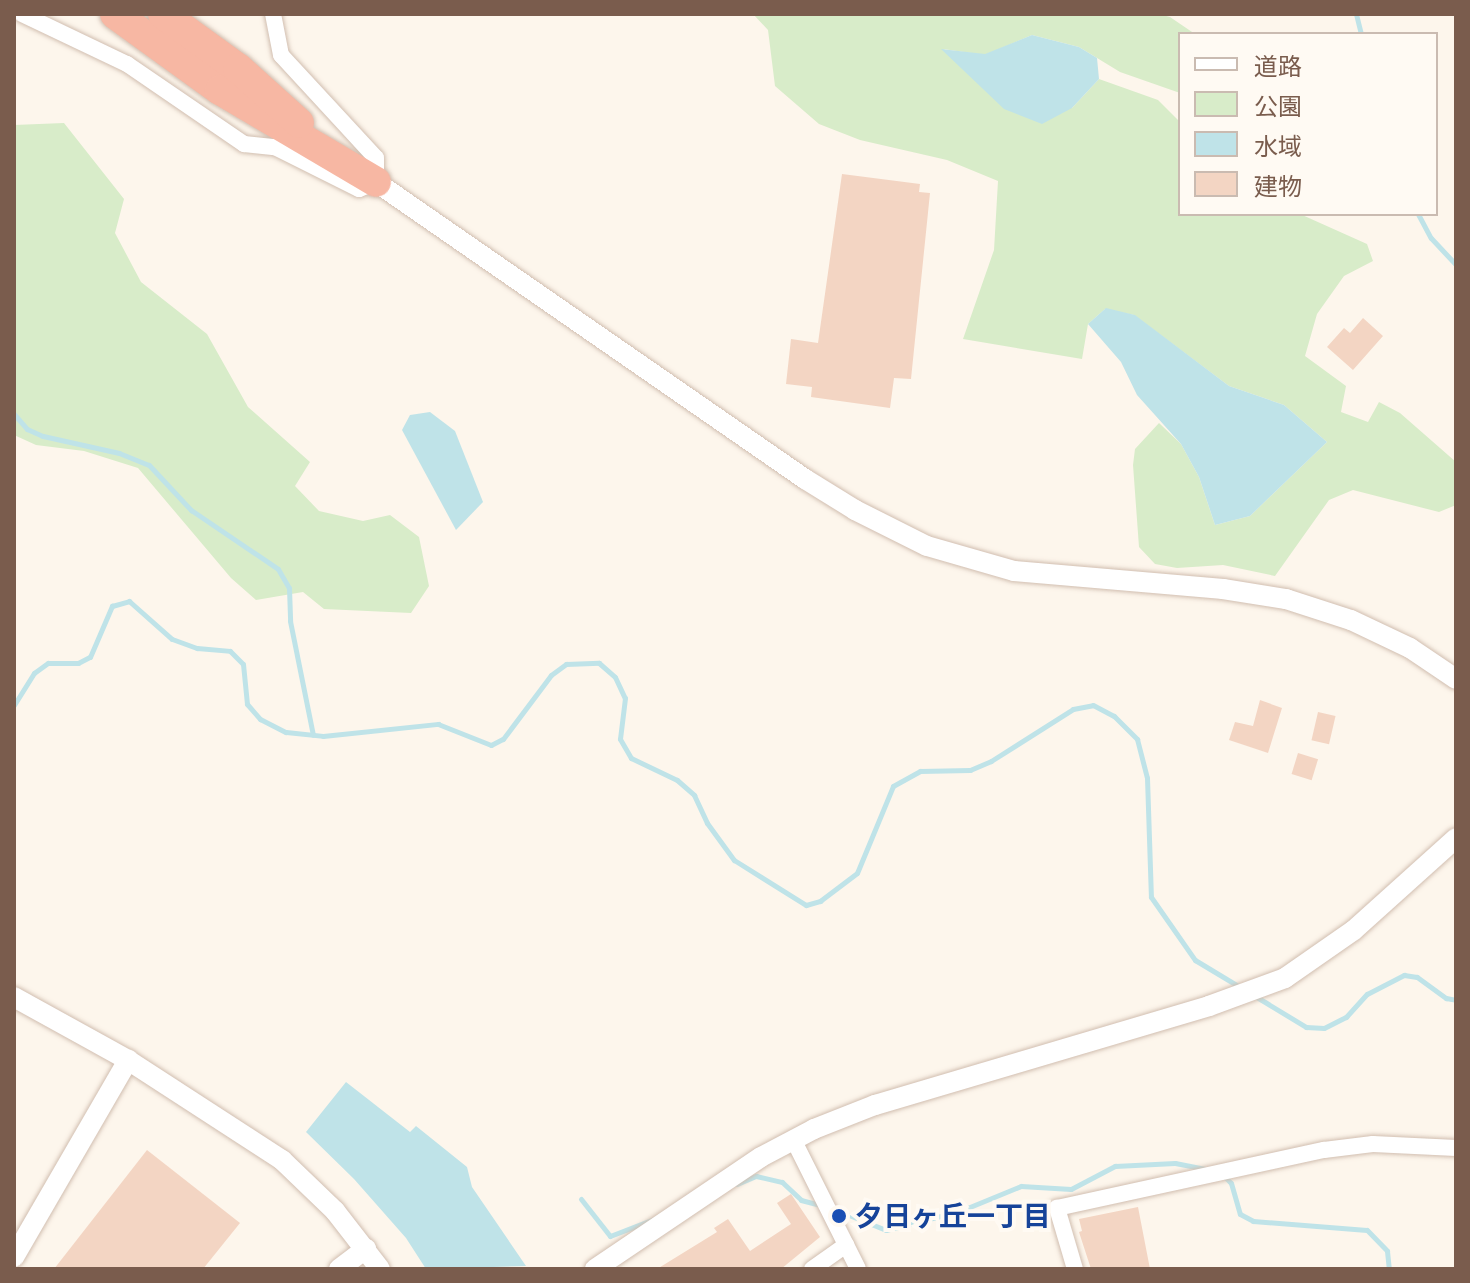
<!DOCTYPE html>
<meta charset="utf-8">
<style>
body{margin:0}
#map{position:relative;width:1470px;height:1283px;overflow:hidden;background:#fdf6ec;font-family:Mulish,"Noto Sans JP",sans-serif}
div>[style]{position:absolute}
.green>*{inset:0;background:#d8ecc9}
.water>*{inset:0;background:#bfe3e8}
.stream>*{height:5px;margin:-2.5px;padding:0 2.5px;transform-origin:2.5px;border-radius:2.5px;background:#bfe3e8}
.building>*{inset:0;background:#f3d5c3;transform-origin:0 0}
.roads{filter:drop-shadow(0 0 2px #d1beb0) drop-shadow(0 0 2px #d1beb0)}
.minor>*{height:16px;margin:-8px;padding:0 8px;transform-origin:8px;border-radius:8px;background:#fff}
.tertiary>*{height:20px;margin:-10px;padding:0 10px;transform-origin:10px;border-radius:10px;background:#fff}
.motorway>*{height:30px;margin:-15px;padding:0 15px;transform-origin:15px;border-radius:15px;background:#f7b7a3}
.dots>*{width:22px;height:22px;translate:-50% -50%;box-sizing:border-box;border:4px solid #fffaf3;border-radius:50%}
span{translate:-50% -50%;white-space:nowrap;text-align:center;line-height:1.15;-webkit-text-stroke:8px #fffaf3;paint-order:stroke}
.transit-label{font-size:28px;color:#164399;font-weight:700}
.left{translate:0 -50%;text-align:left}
.frame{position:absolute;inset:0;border:16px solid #7a5c4d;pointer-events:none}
.legend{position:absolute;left:1178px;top:32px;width:260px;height:184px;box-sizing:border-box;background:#fffaf3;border:2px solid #cabbb1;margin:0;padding:10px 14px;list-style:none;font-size:24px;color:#7a5c4d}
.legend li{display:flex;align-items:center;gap:16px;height:40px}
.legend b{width:40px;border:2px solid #cabbb1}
</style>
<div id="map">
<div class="green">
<i style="clip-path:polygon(753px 14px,1159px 14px,1170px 17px,1195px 34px,1180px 34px,1180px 93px,1120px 72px,1079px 47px,1032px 35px,985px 55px,943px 49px,1072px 108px,1099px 79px,1158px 100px,1180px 122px,1180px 214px,1300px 214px,1367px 244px,1373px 261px,1344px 276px,1317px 314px,1305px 356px,1346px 386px,1341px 412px,1368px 422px,1379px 402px,1400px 413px,1456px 462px,1456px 505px,1439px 512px,1353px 490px,1329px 500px,1275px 576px,1223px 565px,1177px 568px,1155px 564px,1139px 547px,1133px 465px,1135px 449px,1159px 423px,1181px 444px,1199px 477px,1215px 525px,1250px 516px,1327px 442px,1284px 405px,1229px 386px,1134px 315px,1105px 309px,1088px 324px,1082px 359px,963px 339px,994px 250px,998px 181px,947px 160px,860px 140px,819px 124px,775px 86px,768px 30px)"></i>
<i style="clip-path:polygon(64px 123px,124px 199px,115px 233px,141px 282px,207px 334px,248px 407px,310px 462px,295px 486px,319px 511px,363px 521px,390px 515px,419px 537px,429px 586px,411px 613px,324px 609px,303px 592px,256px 600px,231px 578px,138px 468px,84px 451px,36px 445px,14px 435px,14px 125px)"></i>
</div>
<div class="water">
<i style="clip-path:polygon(1032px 35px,1079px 47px,1097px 58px,1099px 79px,1072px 108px,1042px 124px,1004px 109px,941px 49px,985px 54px)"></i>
<i style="clip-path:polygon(1106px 308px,1135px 315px,1229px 386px,1284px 405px,1327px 442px,1250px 516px,1215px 525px,1199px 477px,1181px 444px,1137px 395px,1121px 362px,1088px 324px)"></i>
<i style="clip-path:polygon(430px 412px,455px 431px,483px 502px,456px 530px,402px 430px,410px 415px)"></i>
<i style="clip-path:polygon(346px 1082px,410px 1132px,416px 1126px,467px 1167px,472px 1187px,526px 1266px,426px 1269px,406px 1238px,354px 1179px,306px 1132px)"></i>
</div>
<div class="stream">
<i style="left:1356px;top:14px;width:21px;rotate:76deg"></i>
<i style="left:1418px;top:214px;width:27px;rotate:62deg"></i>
<i style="left:1431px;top:238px;width:37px;rotate:47deg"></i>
<i style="left:14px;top:414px;width:20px;rotate:49deg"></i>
<i style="left:27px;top:429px;width:17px;rotate:24deg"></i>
<i style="left:43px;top:436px;width:78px;rotate:12.6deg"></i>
<i style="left:119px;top:453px;width:32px;rotate:22deg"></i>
<i style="left:149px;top:465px;width:62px;rotate:47deg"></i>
<i style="left:191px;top:510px;width:105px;rotate:34.1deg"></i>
<i style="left:278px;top:569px;width:22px;rotate:60deg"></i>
<i style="left:289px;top:588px;width:33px;rotate:88deg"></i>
<i style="left:290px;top:621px;width:116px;rotate:78.6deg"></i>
<i style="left:14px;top:705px;width:38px;rotate:-58deg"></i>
<i style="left:34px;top:673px;width:17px;rotate:-36deg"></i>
<i style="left:48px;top:663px;width:30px"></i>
<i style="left:78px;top:663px;width:13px;rotate:-27deg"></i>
<i style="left:90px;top:657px;width:56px;rotate:-66.7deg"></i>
<i style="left:112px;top:606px;width:18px;rotate:-16deg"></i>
<i style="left:129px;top:601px;width:57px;rotate:41.5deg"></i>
<i style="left:172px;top:639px;width:27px;rotate:20deg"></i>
<i style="left:197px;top:648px;width:33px;rotate:5deg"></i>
<i style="left:230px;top:651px;width:18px;rotate:45deg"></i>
<i style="left:243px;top:664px;width:40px;rotate:84.3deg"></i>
<i style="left:247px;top:704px;width:20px;rotate:49deg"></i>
<i style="left:260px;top:719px;width:29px;rotate:27deg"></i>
<i style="left:286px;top:732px;width:37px;rotate:6deg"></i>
<i style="left:323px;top:736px;width:116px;rotate:-6deg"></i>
<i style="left:438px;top:724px;width:57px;rotate:21.6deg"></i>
<i style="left:491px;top:745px;width:13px;rotate:-27deg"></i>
<i style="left:503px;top:739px;width:80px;rotate:-53.1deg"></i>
<i style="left:551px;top:675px;width:19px;rotate:-36deg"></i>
<i style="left:566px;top:664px;width:33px;rotate:-2deg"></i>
<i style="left:599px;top:663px;width:21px;rotate:41deg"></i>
<i style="left:615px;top:677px;width:23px;rotate:65deg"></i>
<i style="left:625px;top:698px;width:41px;rotate:97deg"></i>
<i style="left:620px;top:739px;width:22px;rotate:60deg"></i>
<i style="left:631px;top:758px;width:51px;rotate:25.6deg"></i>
<i style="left:677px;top:780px;width:23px;rotate:41deg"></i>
<i style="left:694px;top:795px;width:31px;rotate:65deg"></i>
<i style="left:707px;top:823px;width:46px;rotate:53.9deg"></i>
<i style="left:734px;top:860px;width:85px;rotate:32deg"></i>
<i style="left:806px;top:905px;width:15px;rotate:-16deg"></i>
<i style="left:820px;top:901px;width:46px;rotate:-37.1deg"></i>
<i style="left:857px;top:873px;width:94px;rotate:-67.5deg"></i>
<i style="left:893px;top:786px;width:31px;rotate:-29deg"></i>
<i style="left:920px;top:771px;width:50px;rotate:-1.1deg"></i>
<i style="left:970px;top:770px;width:23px;rotate:-23deg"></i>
<i style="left:991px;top:761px;width:97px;rotate:-32.4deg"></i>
<i style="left:1073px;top:709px;width:20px;rotate:-11deg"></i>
<i style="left:1093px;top:705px;width:24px;rotate:28deg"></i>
<i style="left:1114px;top:716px;width:33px;rotate:45deg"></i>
<i style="left:1137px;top:739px;width:40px;rotate:75.6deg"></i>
<i style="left:1147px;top:778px;width:119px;rotate:88.1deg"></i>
<i style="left:1151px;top:897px;width:77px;rotate:55.1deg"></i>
<i style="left:1195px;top:960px;width:56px;rotate:31.1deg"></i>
<i style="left:1255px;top:996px;width:60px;rotate:31.3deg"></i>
<i style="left:1306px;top:1027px;width:18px;rotate:3deg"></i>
<i style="left:1324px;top:1028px;width:25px;rotate:-27deg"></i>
<i style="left:1346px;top:1017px;width:31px;rotate:-48deg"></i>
<i style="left:1367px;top:994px;width:42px;rotate:-27.2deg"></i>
<i style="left:1404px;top:975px;width:13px;rotate:9deg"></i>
<i style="left:1417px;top:977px;width:36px;rotate:36deg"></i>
<i style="left:1446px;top:998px;width:10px;rotate:11deg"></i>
<i style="left:1225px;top:1177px;width:8px;rotate:45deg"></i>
<i style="left:1231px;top:1183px;width:32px;rotate:74deg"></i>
<i style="left:1240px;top:1214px;width:15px;rotate:28deg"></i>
<i style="left:1253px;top:1221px;width:114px;rotate:4.5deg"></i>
<i style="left:1367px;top:1230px;width:29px;rotate:46deg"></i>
<i style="left:1387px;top:1251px;width:18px;rotate:84deg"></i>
<i style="left:737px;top:1184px;width:21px;rotate:-23deg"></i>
<i style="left:756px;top:1176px;width:27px;rotate:13deg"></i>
<i style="left:782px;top:1182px;width:26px;rotate:43deg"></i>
<i style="left:801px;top:1200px;width:20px;rotate:15deg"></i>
<i style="left:581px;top:1199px;width:47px;rotate:51.9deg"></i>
<i style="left:610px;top:1236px;width:47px;rotate:-21.1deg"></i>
<i style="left:834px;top:1209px;width:56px;rotate:22deg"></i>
<i style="left:886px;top:1230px;width:76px;rotate:-14.4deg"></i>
<i style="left:960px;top:1211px;width:66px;rotate:-22.3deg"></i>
<i style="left:1021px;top:1186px;width:50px;rotate:3.4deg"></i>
<i style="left:1071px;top:1189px;width:50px;rotate:-27.6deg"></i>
<i style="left:1115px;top:1166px;width:60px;rotate:-2.9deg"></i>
<i style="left:1175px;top:1163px;width:32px;rotate:11deg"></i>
</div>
<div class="building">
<i style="clip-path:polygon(842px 174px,920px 184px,919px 192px,930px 193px,911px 379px,894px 378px,890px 408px,811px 397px,812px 387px,786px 384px,791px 339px,818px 343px)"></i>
<i style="clip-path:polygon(1363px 318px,1383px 336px,1353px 370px,1327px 347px,1344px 328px,1350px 333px)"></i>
<i style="clip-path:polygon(1260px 700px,1282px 708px,1268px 753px,1229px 740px,1235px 722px,1253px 726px)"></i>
<i style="left:1318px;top:712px;width:18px;height:29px;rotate:13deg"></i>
<i style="left:1298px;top:753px;width:21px;height:22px;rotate:17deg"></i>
<i style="clip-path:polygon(147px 1150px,240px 1223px,203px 1269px,54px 1269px)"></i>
<i style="clip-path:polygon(791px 1194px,820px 1237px,781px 1269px,657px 1269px,717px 1232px,714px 1228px,728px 1219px,750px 1251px,791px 1224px,777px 1203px)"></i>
<i style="clip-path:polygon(1138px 1207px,1150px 1269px,1091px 1269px,1079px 1232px,1082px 1231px,1079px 1219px)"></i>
</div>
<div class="roads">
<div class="minor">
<i style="left:22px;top:14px;width:116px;rotate:25.5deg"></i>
<i style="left:127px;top:64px;width:142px;rotate:34.4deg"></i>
<i style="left:244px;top:144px;width:31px;rotate:6deg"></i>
<i style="left:275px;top:147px;width:94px;rotate:26.6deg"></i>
<i style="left:359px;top:189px;width:18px;rotate:-22deg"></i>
<i style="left:376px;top:182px;width:24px;rotate:-90deg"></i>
<i style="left:376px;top:158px;width:140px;rotate:-132.7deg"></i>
<i style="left:281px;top:55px;width:42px;rotate:-101deg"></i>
<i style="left:793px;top:1139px;width:145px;rotate:63.4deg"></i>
<i style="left:812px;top:1269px;width:42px;rotate:-35.2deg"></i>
<i style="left:1075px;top:1269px;width:64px;rotate:-106.4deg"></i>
<i style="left:1057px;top:1208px;width:273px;rotate:-12.3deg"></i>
<i style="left:1324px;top:1150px;width:49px;rotate:-7deg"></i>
<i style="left:1373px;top:1144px;width:83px;rotate:2.8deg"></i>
</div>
<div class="tertiary">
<i style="left:376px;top:182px;width:522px;rotate:34.7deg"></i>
<i style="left:805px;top:479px;width:59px;rotate:31.8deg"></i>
<i style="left:855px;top:510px;width:80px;rotate:26.6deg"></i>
<i style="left:927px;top:546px;width:91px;rotate:16deg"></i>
<i style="left:1014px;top:571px;width:210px;rotate:4.9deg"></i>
<i style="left:1223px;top:589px;width:64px;rotate:9deg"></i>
<i style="left:1286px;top:599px;width:68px;rotate:17.9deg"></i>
<i style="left:1351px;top:620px;width:65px;rotate:25.4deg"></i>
<i style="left:1410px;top:648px;width:55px;rotate:34deg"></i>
<i style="left:14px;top:997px;width:130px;rotate:28.9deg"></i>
<i style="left:128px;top:1060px;width:184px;rotate:33deg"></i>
<i style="left:282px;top:1160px;width:74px;rotate:43.9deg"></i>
<i style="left:335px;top:1211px;width:73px;rotate:52.2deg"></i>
<i style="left:14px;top:1257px;width:228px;rotate:-59.9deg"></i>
<i style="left:339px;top:1269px;width:34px;rotate:-37deg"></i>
<i style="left:595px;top:1269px;width:200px;rotate:-34deg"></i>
<i style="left:761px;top:1157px;width:60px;rotate:-27.8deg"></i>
<i style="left:814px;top:1129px;width:66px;rotate:-21.5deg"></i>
<i style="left:875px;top:1105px;width:348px;rotate:-16.5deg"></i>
<i style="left:1209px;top:1006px;width:81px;rotate:-20.2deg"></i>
<i style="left:1285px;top:978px;width:84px;rotate:-34.8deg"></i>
<i style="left:1354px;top:930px;width:137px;rotate:-42deg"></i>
</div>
<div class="motorway">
<i style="left:115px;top:14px;width:130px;rotate:35.9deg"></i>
<i style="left:220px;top:90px;width:181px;rotate:30.5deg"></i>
<i style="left:163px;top:14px;width:92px;rotate:35.8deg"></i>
<i style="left:238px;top:68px;width:82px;rotate:42deg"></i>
</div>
</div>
<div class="dots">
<i style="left:839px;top:1216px;background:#1a4fb4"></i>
</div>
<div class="transit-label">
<span class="left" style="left:855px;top:1216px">夕日ヶ丘一丁目</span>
</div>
<div class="frame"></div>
<ul class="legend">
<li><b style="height:10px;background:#fff"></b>道路</li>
<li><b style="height:22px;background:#d8ecc9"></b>公園</li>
<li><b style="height:22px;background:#bfe3e8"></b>水域</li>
<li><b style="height:22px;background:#f3d5c3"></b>建物</li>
</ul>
</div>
